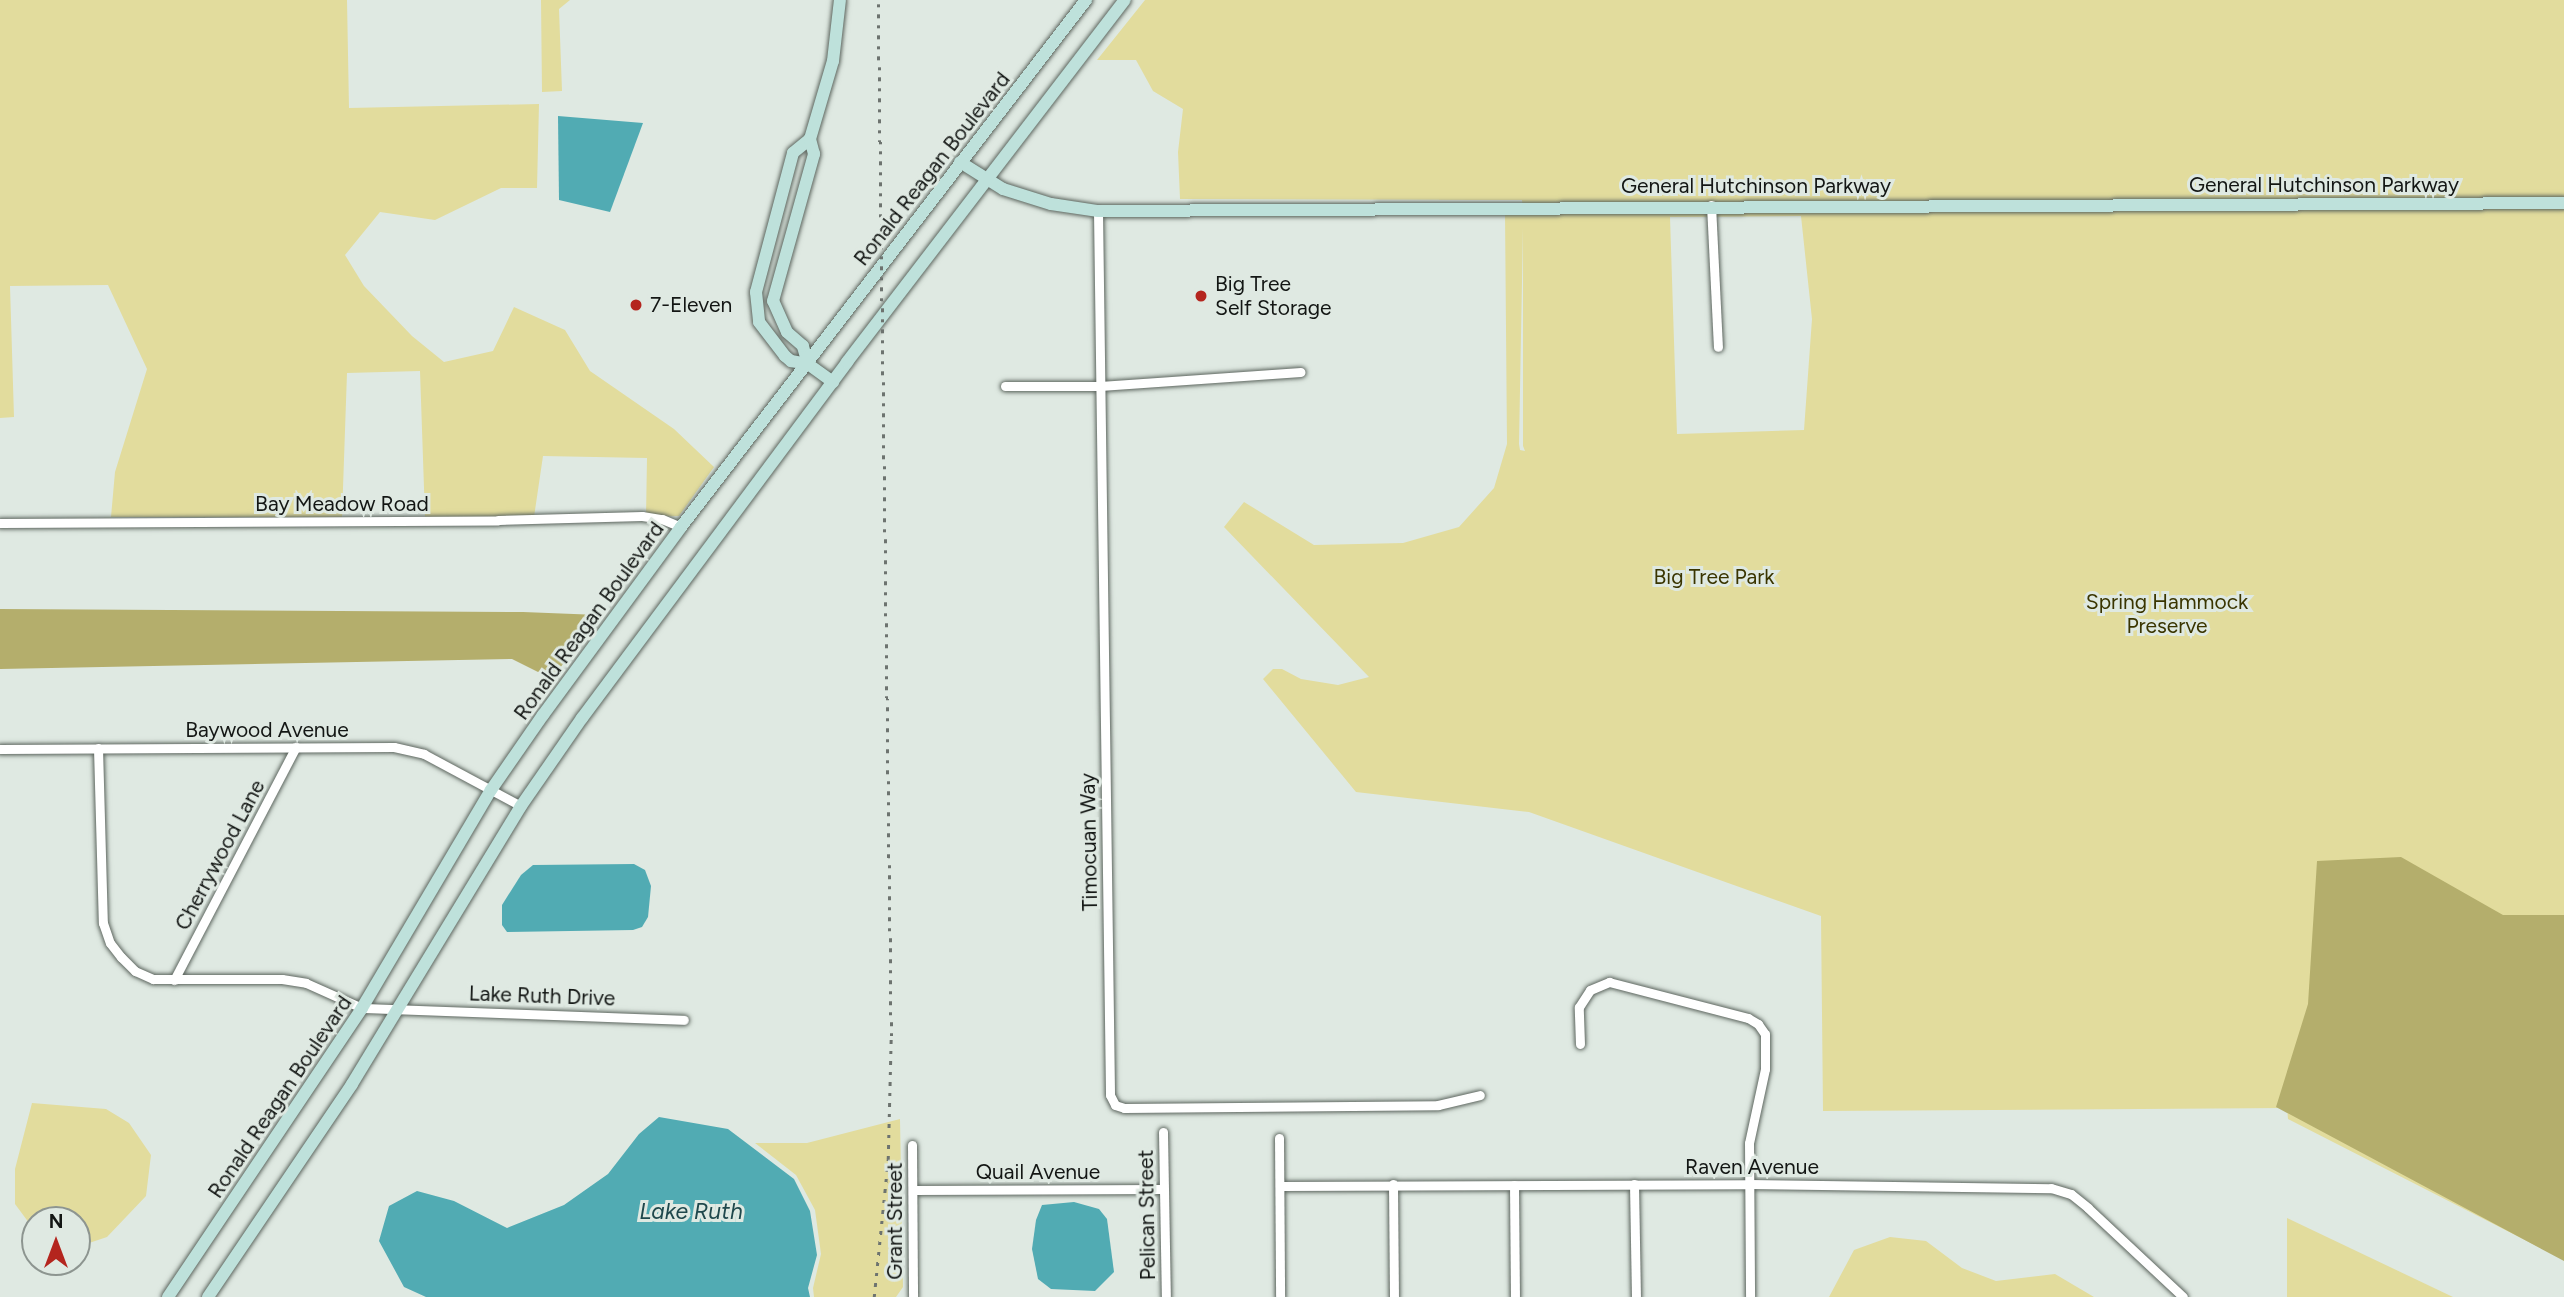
<!DOCTYPE html>
<style>
body{margin:0}
#map{position:relative;width:2564px;height:1297px;overflow:hidden;background:#dfe9e2;font-family:Figtree,sans-serif}
div>[style]{position:absolute}
.green>*{inset:0;background:#e2dc9d}
.forest>*{inset:0;background:#b4ae6c}
.water>*{inset:0;background:#51abb3}
.roads{filter:drop-shadow(0 0 2px #5d665f) drop-shadow(0 0 2px #5d665f)}
.street>*{height:9px;margin:-4.5px;padding:0 4.5px;transform-origin:4.5px;border-radius:4.5px;background:#fff}
.secondary>*{height:12px;margin:-6px;padding:0 6px;transform-origin:6px;border-radius:6px;background:#bee1db}
.rail>*{height:2.5px;margin-top:-1.25px;transform-origin:0;background:repeating-linear-gradient(90deg,#6d736f 0 3.5px,transparent 0 10.5px)}
.dots>*{width:19px;height:19px;translate:-50% -50%;box-sizing:border-box;border:4px solid #dfe9e2;border-radius:50%}
span{translate:-50% -50%;white-space:nowrap;text-align:center;line-height:1.15;-webkit-text-stroke:6px #dfe9e2;paint-order:stroke}
.street-label{font-size:21px;color:#131614}
.poi-label{font-size:21px;color:#131614}
.left{translate:0 -50%;text-align:left}
.park-label{font-size:21px;color:#3a3500}
.water-label{font-size:23px;color:#1f484c;font-style:italic}
.north{position:absolute;left:21px;top:1206px;width:70px;height:70px;box-sizing:border-box;background:#dfe9e2;border:2px solid #8d9590;border-radius:50%;rotate:0deg;font-size:19px;font-weight:700;line-height:28px;text-align:center;color:#131614}
.north::after{content:'';display:block;margin:auto;width:24px;height:32px;background:#b4251e;clip-path:polygon(50% 0,100% 100%,50% 72%,0 100%)}
</style>
<div id="map">
<div class="green">
<i style="clip-path:polygon(0 0,347px 0,349px 108px,539px 104px,537px 188px,501px 188px,435px 220px,380px 212px,345px 255px,364px 286px,412px 336px,444px 362px,493px 351px,514px 307px,565px 330px,590px 371px,674px 429px,714px 467px,679px 516px,646px 517px,647px 458px,543px 456px,534px 517px,425px 517px,420px 371px,347px 373px,342px 517px,111px 517px,115px 472px,147px 369px,108px 285px,10px 286px,14px 417px,0 418px)"></i>
<i style="clip-path:polygon(541px 0,570px 0,559px 9px,562px 91px,542px 92px)"></i>
<i style="clip-path:polygon(evenodd,1145px 0,2564px 0,2564px 1260px,2288px 1119px,2287px 1108px,1823px 1111px,1821px 916px,1529px 812px,1356px 792px,1263px 679px,1273px 669px,1282px 669px,1301px 679px,1338px 685px,1369px 677px,1224px 527px,1244px 502px,1314px 545px,1403px 543px,1459px 527px,1494px 488px,1507px 444px,1505px 213px,1523px 213px,1522px 200px,1180px 199px,1178px 152px,1183px 109px,1153px 91px,1136px 60px,1097px 60px,1145px 0,1801px 216px,1812px 319px,1804px 430px,1677px 434px,1670px 217px,1801px 216px,1145px 0,1523px 228px,1523px 446px,1525px 451px,1520px 450px,1519px 444px,1523px 228px)"></i>
<i style="clip-path:polygon(32px 1103px,106px 1109px,129px 1123px,151px 1155px,146px 1196px,107px 1237px,77px 1247px,77px 1220px,35px 1220px,35px 1231px,15px 1204px,15px 1169px)"></i>
<i style="clip-path:polygon(900px 1119px,903px 1287px,896px 1297px,814px 1297px,813px 1288px,821px 1254px,815px 1210px,796px 1175px,755px 1143px,807px 1143px)"></i>
<i style="clip-path:polygon(2287px 1218px,2453px 1297px,2287px 1297px)"></i>
<i style="clip-path:polygon(1890px 1237px,1926px 1241px,1962px 1268px,1996px 1281px,2055px 1274px,2094px 1297px,1829px 1297px,1854px 1250px)"></i>
</div>
<div class="forest">
<i style="clip-path:polygon(0 609px,523px 612px,599px 615px,552px 679px,512px 659px,0 669px)"></i>
<i style="clip-path:polygon(2401px 857px,2503px 915px,2564px 915px,2564px 1261px,2276px 1107px,2308px 1004px,2317px 861px)"></i>
</div>
<div class="water">
<i style="clip-path:polygon(558px 116px,643px 123px,610px 212px,559px 200px)"></i>
<i style="clip-path:polygon(634px 864px,645px 870px,651px 886px,648px 917px,642px 927px,633px 930px,507px 932px,502px 925px,502px 905px,521px 875px,533px 865px)"></i>
<i style="clip-path:polygon(659px 1117px,728px 1129px,794px 1179px,810px 1211px,817px 1255px,808px 1288px,810px 1297px,426px 1297px,404px 1287px,379px 1241px,389px 1206px,417px 1191px,454px 1201px,507px 1228px,564px 1205px,608px 1174px,639px 1134px)"></i>
<i style="clip-path:polygon(1074px 1202px,1099px 1209px,1107px 1219px,1114px 1272px,1095px 1291px,1051px 1289px,1038px 1279px,1032px 1249px,1036px 1220px,1042px 1205px)"></i>
</div>
<div class="roads">
<div class="street">
<i style="left:1711px;top:205px;width:142px;rotate:87.2deg"></i>
<i style="left:1098px;top:211px;width:884px;rotate:89.22deg"></i>
<i style="left:1110px;top:1095px;width:11px;rotate:63deg"></i>
<i style="left:1115px;top:1105px;width:9px;rotate:18deg"></i>
<i style="left:1124px;top:1108px;width:314px;rotate:-0.5deg"></i>
<i style="left:1438px;top:1105px;width:43px;rotate:-13.4deg"></i>
<i style="left:1005px;top:386px;width:95px"></i>
<i style="left:1100px;top:386px;width:201px;rotate:-4deg"></i>
<i style="left:0;top:523px;width:498px;rotate:-0.3deg"></i>
<i style="left:498px;top:520px;width:144px;rotate:-1.6deg"></i>
<i style="left:642px;top:516px;width:20px;rotate:9deg"></i>
<i style="left:662px;top:519px;width:21px;rotate:23deg"></i>
<i style="left:98px;top:748px;width:175px;rotate:88.4deg"></i>
<i style="left:103px;top:923px;width:21px;rotate:71deg"></i>
<i style="left:110px;top:943px;width:18px;rotate:52deg"></i>
<i style="left:121px;top:957px;width:20px;rotate:45deg"></i>
<i style="left:135px;top:971px;width:20px;rotate:24deg"></i>
<i style="left:153px;top:979px;width:129px"></i>
<i style="left:282px;top:979px;width:24px;rotate:9deg"></i>
<i style="left:306px;top:983px;width:61px;rotate:24.1deg"></i>
<i style="left:362px;top:1008px;width:322px;rotate:2.1deg"></i>
<i style="left:0;top:749px;width:394px;rotate:-0.3deg"></i>
<i style="left:394px;top:747px;width:31px;rotate:13deg"></i>
<i style="left:424px;top:754px;width:110px;rotate:28.2deg"></i>
<i style="left:174px;top:980px;width:263px;rotate:-62.4deg"></i>
<i style="left:1580px;top:1044px;width:37px;rotate:-92deg"></i>
<i style="left:1579px;top:1007px;width:20px;rotate:-57deg"></i>
<i style="left:1590px;top:990px;width:21px;rotate:-23deg"></i>
<i style="left:1609px;top:982px;width:144px;rotate:14.5deg"></i>
<i style="left:1748px;top:1018px;width:12px;rotate:31deg"></i>
<i style="left:1758px;top:1024px;width:12px;rotate:55deg"></i>
<i style="left:1765px;top:1034px;width:35px;rotate:90deg"></i>
<i style="left:1765px;top:1069px;width:76px;rotate:102.2deg"></i>
<i style="left:1749px;top:1143px;width:154px;rotate:89.6deg"></i>
<i style="left:1163px;top:1132px;width:165px;rotate:89deg"></i>
<i style="left:1279px;top:1138px;width:159px;rotate:89.6deg"></i>
<i style="left:912px;top:1145px;width:152px;rotate:89.6deg"></i>
<i style="left:1393px;top:1184px;width:113px;rotate:89.5deg"></i>
<i style="left:1634px;top:1184px;width:113px;rotate:89deg"></i>
<i style="left:1514px;top:1185px;width:112px;rotate:89.5deg"></i>
<i style="left:1280px;top:1186px;width:469px;rotate:-0.2deg"></i>
<i style="left:1749px;top:1184px;width:302px;rotate:0.8deg"></i>
<i style="left:2051px;top:1188px;width:21px;rotate:17deg"></i>
<i style="left:2071px;top:1194px;width:22px;rotate:39deg"></i>
<i style="left:2088px;top:1208px;width:130px;rotate:43.1deg"></i>
<i style="left:913px;top:1190px;width:251px;rotate:-0.2deg"></i>
</div>
<div class="secondary">
<i style="left:810px;top:139px;width:22px;rotate:141deg"></i>
<i style="left:793px;top:153px;width:144px;rotate:104.9deg"></i>
<i style="left:756px;top:292px;width:30px;rotate:84deg"></i>
<i style="left:759px;top:322px;width:43px;rotate:52.6deg"></i>
<i style="left:785px;top:356px;width:8px;rotate:40deg"></i>
<i style="left:791px;top:361px;width:17px;rotate:10deg"></i>
<i style="left:808px;top:364px;width:31px;rotate:36deg"></i>
<i style="left:960px;top:162px;width:51px;rotate:32.1deg"></i>
<i style="left:1003px;top:189px;width:50px;rotate:17.4deg"></i>
<i style="left:1051px;top:204px;width:48px;rotate:8.5deg"></i>
<i style="left:1098px;top:211px;width:1466px;rotate:-0.31deg"></i>
<i style="left:808px;top:364px;width:19px;rotate:-106deg"></i>
<i style="left:803px;top:346px;width:21px;rotate:-139deg"></i>
<i style="left:787px;top:332px;width:34px;rotate:-114deg"></i>
<i style="left:773px;top:301px;width:153px;rotate:-74.4deg"></i>
<i style="left:814px;top:154px;width:16px;rotate:-105deg"></i>
<i style="left:810px;top:139px;width:81px;rotate:-73.6deg"></i>
<i style="left:833px;top:61px;width:61px;rotate:-83.5deg"></i>
<i style="left:168px;top:1297px;width:348px;rotate:-56.1deg"></i>
<i style="left:362px;top:1008px;width:253px;rotate:-59.4deg"></i>
<i style="left:491px;top:790px;width:91px;rotate:-55.3deg"></i>
<i style="left:543px;top:715px;width:233px;rotate:-53.7deg"></i>
<i style="left:681px;top:527px;width:665px;rotate:-52.46deg"></i>
<i style="left:208px;top:1297px;width:257px;rotate:-55.9deg"></i>
<i style="left:352px;top:1084px;width:325px;rotate:-58.7deg"></i>
<i style="left:521px;top:806px;width:107px;rotate:-55.3deg"></i>
<i style="left:582px;top:718px;width:444px;rotate:-53.3deg"></i>
<i style="left:847px;top:362px;width:456px;rotate:-52.5deg"></i>
</div>
</div>
<div class="rail">
<i style="left:874px;top:1297px;width:139px;rotate:-84.2deg"></i>
<i style="left:888px;top:1159px;width:123px;rotate:-88.6deg"></i>
<i style="left:891px;top:1036px;width:1036px;rotate:-90.72deg"></i>
</div>
<div class="dots">
<i style="left:1201px;top:296px;background:#b4251e"></i>
<i style="left:636px;top:305px;background:#b4251e"></i>
</div>
<div class="street-label">
<span style="left:932px;top:169px;rotate:-52deg">Ronald Reagan Boulevard</span>
<span style="left:2324px;top:185px">General Hutchinson Parkway</span>
<span style="left:1756px;top:186px">General Hutchinson Parkway</span>
<span style="left:342px;top:504px">Bay Meadow Road</span>
<span style="left:589px;top:621px;rotate:-54deg">Ronald Reagan Boulevard</span>
<span style="left:267px;top:730px">Baywood Avenue</span>
<span style="left:1089px;top:842px;rotate:-91deg">Timocuan Way</span>
<span style="left:220px;top:855px;rotate:-62deg">Cherrywood Lane</span>
<span style="left:542px;top:996px;rotate:2deg">Lake Ruth Drive</span>
<span style="left:280px;top:1097px;rotate:-56deg">Ronald Reagan Boulevard</span>
<span style="left:1752px;top:1167px">Raven Avenue</span>
<span style="left:1038px;top:1172px">Quail Avenue</span>
<span style="left:1147px;top:1215px;rotate:-91deg">Pelican Street</span>
<span style="left:895px;top:1221px;rotate:-90deg">Grant Street</span>
</div>
<div class="poi-label">
<span class="left" style="left:1215px;top:296px">Big Tree<br>Self Storage</span>
<span class="left" style="left:650px;top:305px">7-Eleven</span>
</div>
<div class="park-label">
<span style="left:1714px;top:577px">Big Tree Park</span>
<span style="left:2167px;top:614px">Spring Hammock<br>Preserve</span>
</div>
<div class="water-label">
<span style="left:691px;top:1211px">Lake Ruth</span>
</div>
<div class="north">N</div>
</div>
